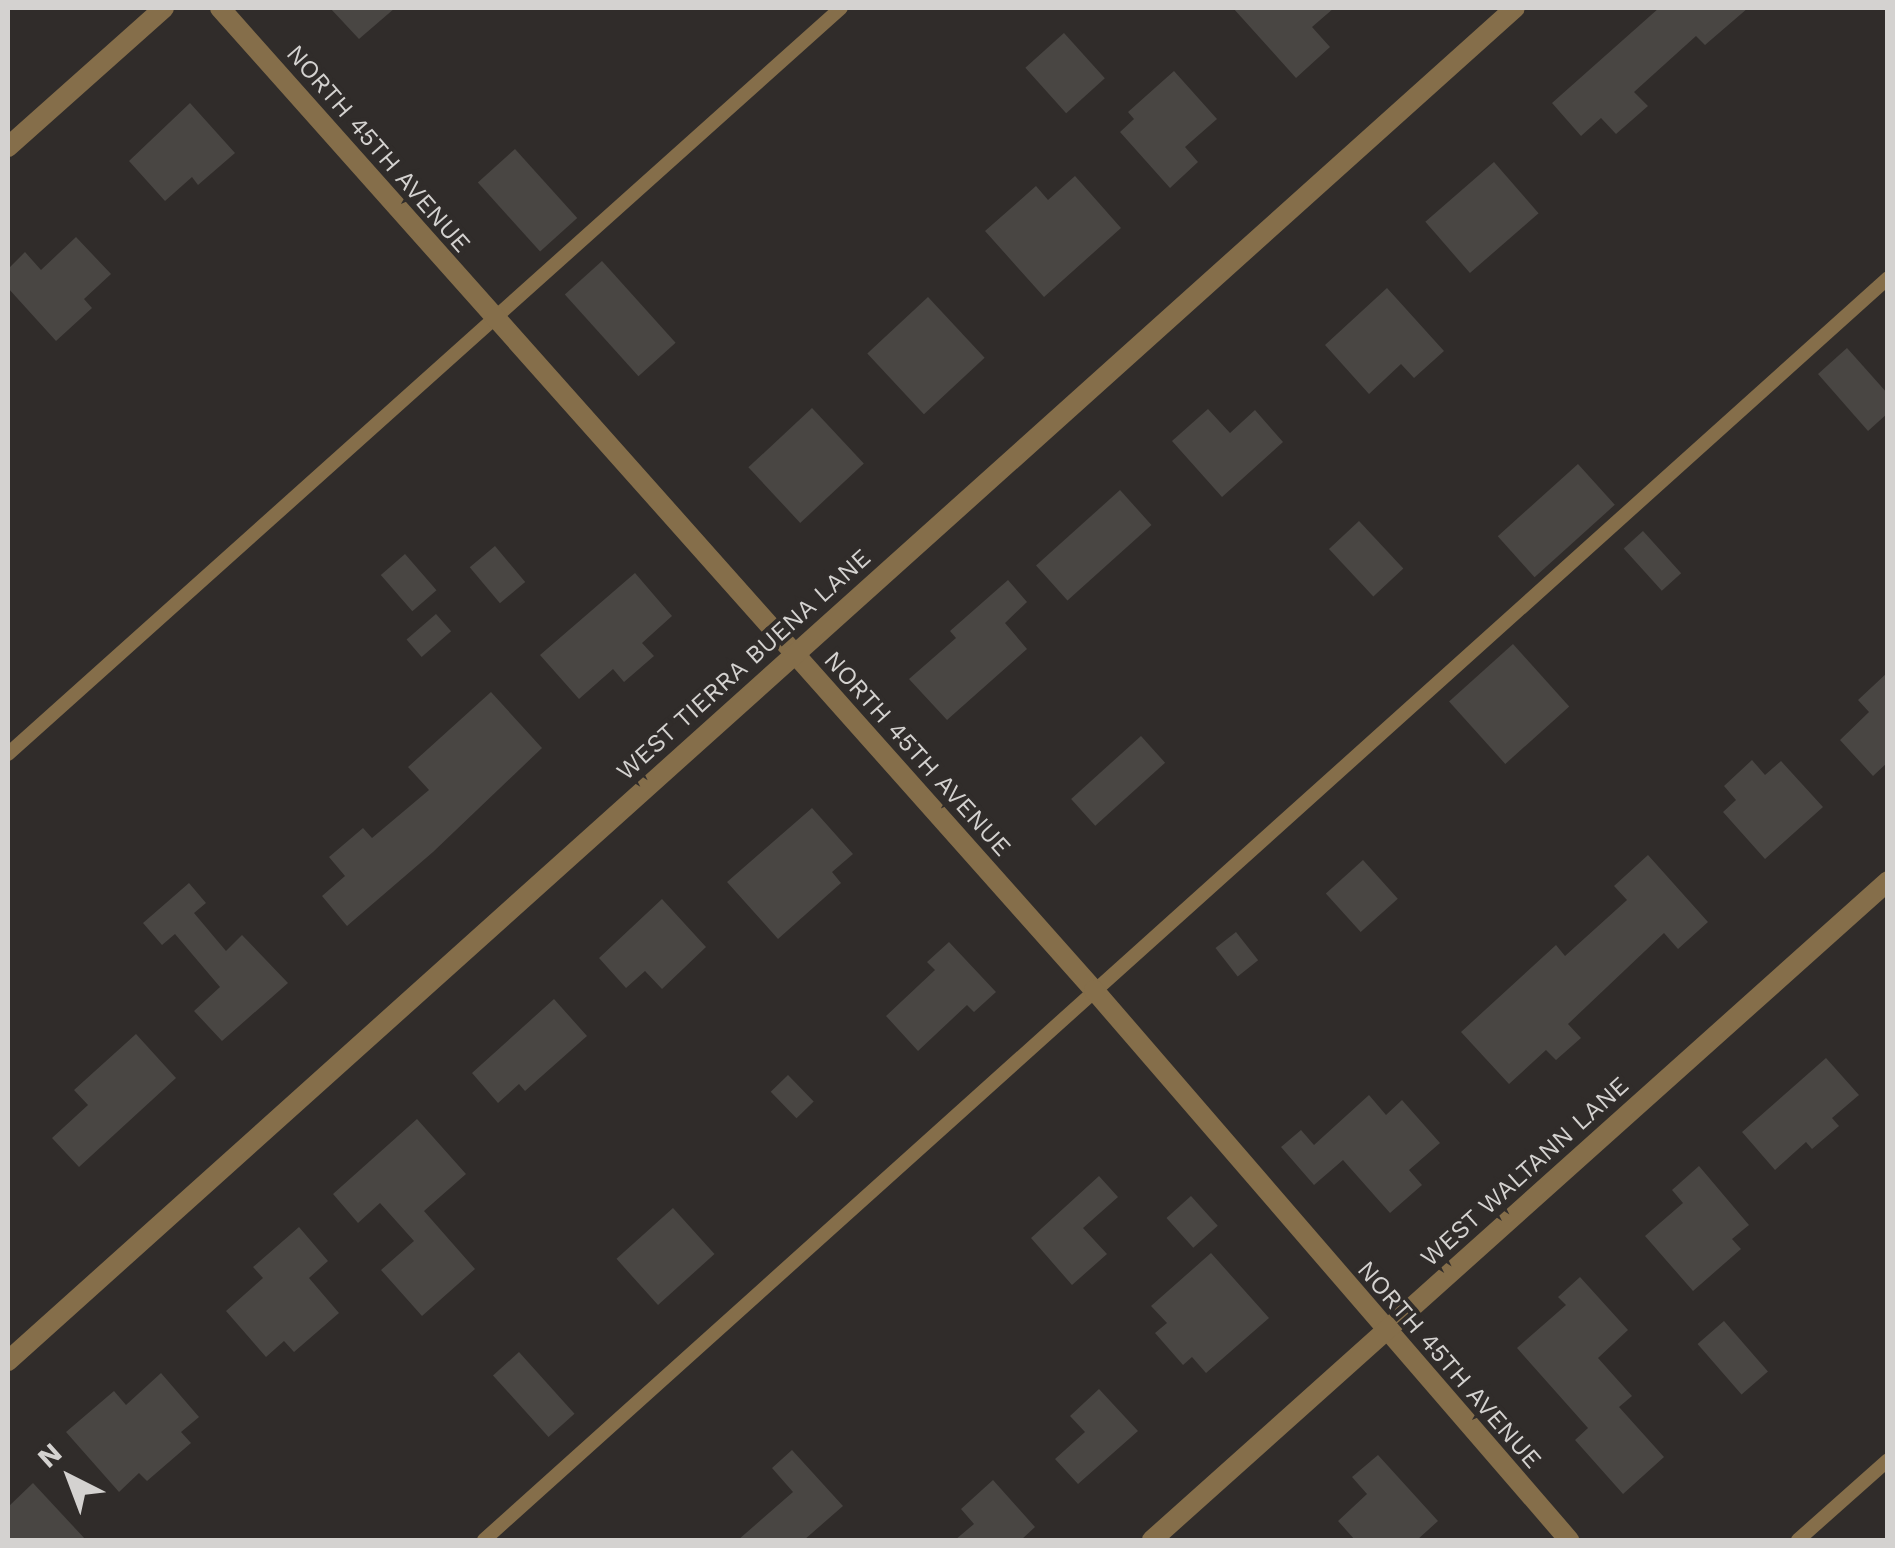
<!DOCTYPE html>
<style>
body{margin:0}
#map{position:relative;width:1895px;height:1548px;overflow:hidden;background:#302c2a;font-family:"Work Sans",sans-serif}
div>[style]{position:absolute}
.building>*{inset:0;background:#494643;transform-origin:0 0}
.service>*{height:14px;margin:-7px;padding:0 7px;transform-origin:7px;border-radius:7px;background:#856e4a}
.minor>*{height:20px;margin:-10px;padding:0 10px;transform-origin:10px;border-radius:10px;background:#856e4a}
span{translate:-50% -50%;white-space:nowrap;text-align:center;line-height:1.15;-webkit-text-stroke:8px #302c2a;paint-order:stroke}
.street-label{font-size:25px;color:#d4d2d0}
.frame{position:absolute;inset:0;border:10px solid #d4d2d0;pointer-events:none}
.north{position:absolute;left:20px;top:1428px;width:100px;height:100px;-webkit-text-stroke:8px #302c2a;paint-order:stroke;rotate:318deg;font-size:28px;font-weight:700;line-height:40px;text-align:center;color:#d4d2d0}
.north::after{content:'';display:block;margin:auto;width:35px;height:45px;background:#d4d2d0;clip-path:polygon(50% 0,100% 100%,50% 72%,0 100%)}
</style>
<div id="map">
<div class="building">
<i style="clip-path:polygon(330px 8px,395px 8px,359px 39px)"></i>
<i style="clip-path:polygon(1233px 8px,1334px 8px,1312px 27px,1330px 47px,1296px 78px)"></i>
<i style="clip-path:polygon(1659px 8px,1748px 8px,1705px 45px,1696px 36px,1634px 92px,1648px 106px,1616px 134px,1601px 118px,1581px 136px,1552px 103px)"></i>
<i style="left:1064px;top:33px;width:61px;height:52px;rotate:48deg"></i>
<i style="clip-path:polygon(1174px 71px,1217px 119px,1185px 147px,1198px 162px,1170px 188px,1120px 132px,1134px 119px,1128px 112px)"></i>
<i style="clip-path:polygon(190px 103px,235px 153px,198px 185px,192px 177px,165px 201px,129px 161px)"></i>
<i style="left:515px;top:149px;width:93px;height:50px;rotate:48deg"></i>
<i style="left:1494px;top:162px;width:68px;height:91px;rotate:49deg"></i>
<i style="clip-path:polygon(1075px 176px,1121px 228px,1044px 297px,985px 231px,1036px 186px,1048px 200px)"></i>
<i style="clip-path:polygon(76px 237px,111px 274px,84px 299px,92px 308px,56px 341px,8px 288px,8px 269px,25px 252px,41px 270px)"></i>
<i style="left:602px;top:261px;width:110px;height:50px;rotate:48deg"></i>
<i style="clip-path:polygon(1387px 288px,1444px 351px,1414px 378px,1401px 364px,1369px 394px,1325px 345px)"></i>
<i style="left:928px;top:297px;width:83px;height:83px;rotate:47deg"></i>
<i style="clip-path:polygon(1847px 348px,1888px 394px,1888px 413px,1868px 431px,1818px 374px)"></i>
<i style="left:812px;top:408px;width:76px;height:87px;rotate:47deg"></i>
<i style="clip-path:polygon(1208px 409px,1230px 433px,1255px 410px,1283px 442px,1222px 497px,1172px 441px)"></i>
<i style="left:1578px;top:464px;width:55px;height:108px;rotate:48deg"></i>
<i style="left:1120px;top:490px;width:47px;height:113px;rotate:48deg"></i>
<i style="left:1359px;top:521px;width:65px;height:41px;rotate:47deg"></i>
<i style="left:1643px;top:531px;width:57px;height:26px;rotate:48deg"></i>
<i style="left:495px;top:546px;width:47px;height:33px;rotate:50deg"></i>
<i style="left:405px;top:554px;width:48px;height:32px;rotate:49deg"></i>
<i style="clip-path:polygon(635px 573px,672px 616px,642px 643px,654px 656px,624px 682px,613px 669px,579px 699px,540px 655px)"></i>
<i style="clip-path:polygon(1008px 580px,1027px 602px,1005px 623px,1027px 649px,947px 720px,909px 679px,956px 638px,950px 631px)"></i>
<i style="left:436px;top:614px;width:23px;height:39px;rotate:49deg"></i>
<i style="left:1513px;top:644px;width:84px;height:86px;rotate:48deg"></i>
<i style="clip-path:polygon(1888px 672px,1888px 762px,1873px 776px,1840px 740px,1869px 712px,1858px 700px)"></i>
<i style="clip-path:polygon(491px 692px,542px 748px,433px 852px,347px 926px,322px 896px,345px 876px,329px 857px,363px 828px,372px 838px,429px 790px,408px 767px)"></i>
<i style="left:1141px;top:736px;width:36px;height:94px;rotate:48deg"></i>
<i style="clip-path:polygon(1752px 760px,1765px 775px,1781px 761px,1823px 807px,1765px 859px,1723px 812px,1736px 800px,1724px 786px)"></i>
<i style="clip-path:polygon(812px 808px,853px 854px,832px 872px,841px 883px,778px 939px,727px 882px)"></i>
<i style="clip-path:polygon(1648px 855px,1708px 922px,1678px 949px,1664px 933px,1568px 1024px,1581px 1038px,1556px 1060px,1546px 1050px,1509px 1084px,1461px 1032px,1556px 945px,1565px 956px,1627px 900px,1614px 886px)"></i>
<i style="left:1363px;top:860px;width:52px;height:50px;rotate:48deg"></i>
<i style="clip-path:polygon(189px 883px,206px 903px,194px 913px,226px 951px,242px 935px,288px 983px,222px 1041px,194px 1011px,220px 987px,175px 934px,162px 945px,143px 923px)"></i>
<i style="clip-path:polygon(662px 899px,706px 947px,662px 989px,645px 971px,626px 988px,599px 958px)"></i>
<i style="left:1236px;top:932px;width:36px;height:26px;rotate:52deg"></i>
<i style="clip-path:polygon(949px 942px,996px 992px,974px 1012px,967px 1005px,918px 1051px,886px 1016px,935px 970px,927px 962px)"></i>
<i style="clip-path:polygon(554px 999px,587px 1036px,525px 1091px,519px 1084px,498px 1103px,472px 1073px)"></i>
<i style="clip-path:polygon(136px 1034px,176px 1078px,79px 1167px,52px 1138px,88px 1105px,74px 1090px)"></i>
<i style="clip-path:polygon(1826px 1058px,1859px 1095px,1832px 1118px,1839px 1126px,1812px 1149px,1806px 1142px,1775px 1170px,1742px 1132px)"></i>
<i style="left:788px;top:1075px;width:37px;height:24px;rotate:46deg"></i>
<i style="clip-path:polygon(1369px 1095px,1386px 1115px,1402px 1100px,1440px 1143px,1409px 1170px,1422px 1185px,1390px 1213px,1343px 1160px,1314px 1185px,1281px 1147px,1301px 1130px,1314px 1145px)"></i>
<i style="clip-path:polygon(417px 1119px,466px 1174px,424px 1211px,475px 1269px,422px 1316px,381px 1270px,414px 1241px,380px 1203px,358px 1223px,333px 1194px)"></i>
<i style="clip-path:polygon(1699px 1166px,1749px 1225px,1732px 1239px,1741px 1249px,1693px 1291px,1645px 1236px,1683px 1203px,1672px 1190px)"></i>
<i style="clip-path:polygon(1099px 1176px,1118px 1197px,1083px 1228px,1107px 1254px,1072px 1285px,1031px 1238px)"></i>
<i style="left:1191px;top:1196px;width:40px;height:33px;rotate:48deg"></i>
<i style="left:673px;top:1208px;width:62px;height:76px;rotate:48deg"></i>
<i style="clip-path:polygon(299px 1227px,328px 1261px,309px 1278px,339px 1313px,294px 1352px,284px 1341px,266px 1357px,226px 1311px,263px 1278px,253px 1267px)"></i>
<i style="clip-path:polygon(1211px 1253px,1269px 1318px,1206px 1373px,1192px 1357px,1183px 1365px,1155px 1333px,1167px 1323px,1151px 1306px)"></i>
<i style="clip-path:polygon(1580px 1277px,1628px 1330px,1598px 1358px,1632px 1396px,1619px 1407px,1664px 1457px,1623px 1494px,1575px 1440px,1588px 1428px,1517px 1348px,1566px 1305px,1558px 1297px)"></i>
<i style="left:1724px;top:1321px;width:67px;height:35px;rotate:49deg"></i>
<i style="left:519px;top:1352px;width:83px;height:35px;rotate:48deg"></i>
<i style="clip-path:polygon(161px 1373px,199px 1417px,181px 1432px,191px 1443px,147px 1481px,139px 1473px,119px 1492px,66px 1432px,114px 1391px,126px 1405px)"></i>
<i style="clip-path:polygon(1099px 1389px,1138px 1431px,1078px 1484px,1055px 1459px,1085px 1432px,1070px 1416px)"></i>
<i style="clip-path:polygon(792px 1450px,843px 1506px,804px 1540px,738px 1540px,793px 1492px,772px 1468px)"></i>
<i style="clip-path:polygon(1378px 1455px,1438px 1521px,1417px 1540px,1355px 1540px,1338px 1521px,1367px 1494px,1352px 1477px)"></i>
<i style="clip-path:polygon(993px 1480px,1035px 1527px,1021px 1540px,955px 1540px,974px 1524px,961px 1509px)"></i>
<i style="clip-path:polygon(33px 1483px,86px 1540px,8px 1540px,8px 1507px)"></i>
</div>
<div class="service">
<i style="left:8px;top:754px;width:1118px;rotate:-41.85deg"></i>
<i style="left:484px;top:1540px;width:1888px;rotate:-41.95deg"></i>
<i style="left:1798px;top:1540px;width:120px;rotate:-41.6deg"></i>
</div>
<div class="minor">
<i style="left:220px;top:8px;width:1315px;rotate:48.33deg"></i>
<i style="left:1094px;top:990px;width:727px;rotate:49.18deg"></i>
<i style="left:8px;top:147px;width:209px;rotate:-41.7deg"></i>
<i style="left:8px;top:1361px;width:2025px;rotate:-41.92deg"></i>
<i style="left:1152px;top:1540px;width:988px;rotate:-41.84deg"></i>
</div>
<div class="street-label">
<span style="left:378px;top:149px;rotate:49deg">NORTH 45TH AVENUE</span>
<span style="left:744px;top:665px;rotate:-42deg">WEST TIERRA BUENA LANE</span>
<span style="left:917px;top:754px;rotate:48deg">NORTH 45TH AVENUE</span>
<span style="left:1525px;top:1172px;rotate:-42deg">WEST WALTANN LANE</span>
<span style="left:1449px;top:1365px;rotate:49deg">NORTH 45TH AVENUE</span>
</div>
<div class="frame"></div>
<div class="north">N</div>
</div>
